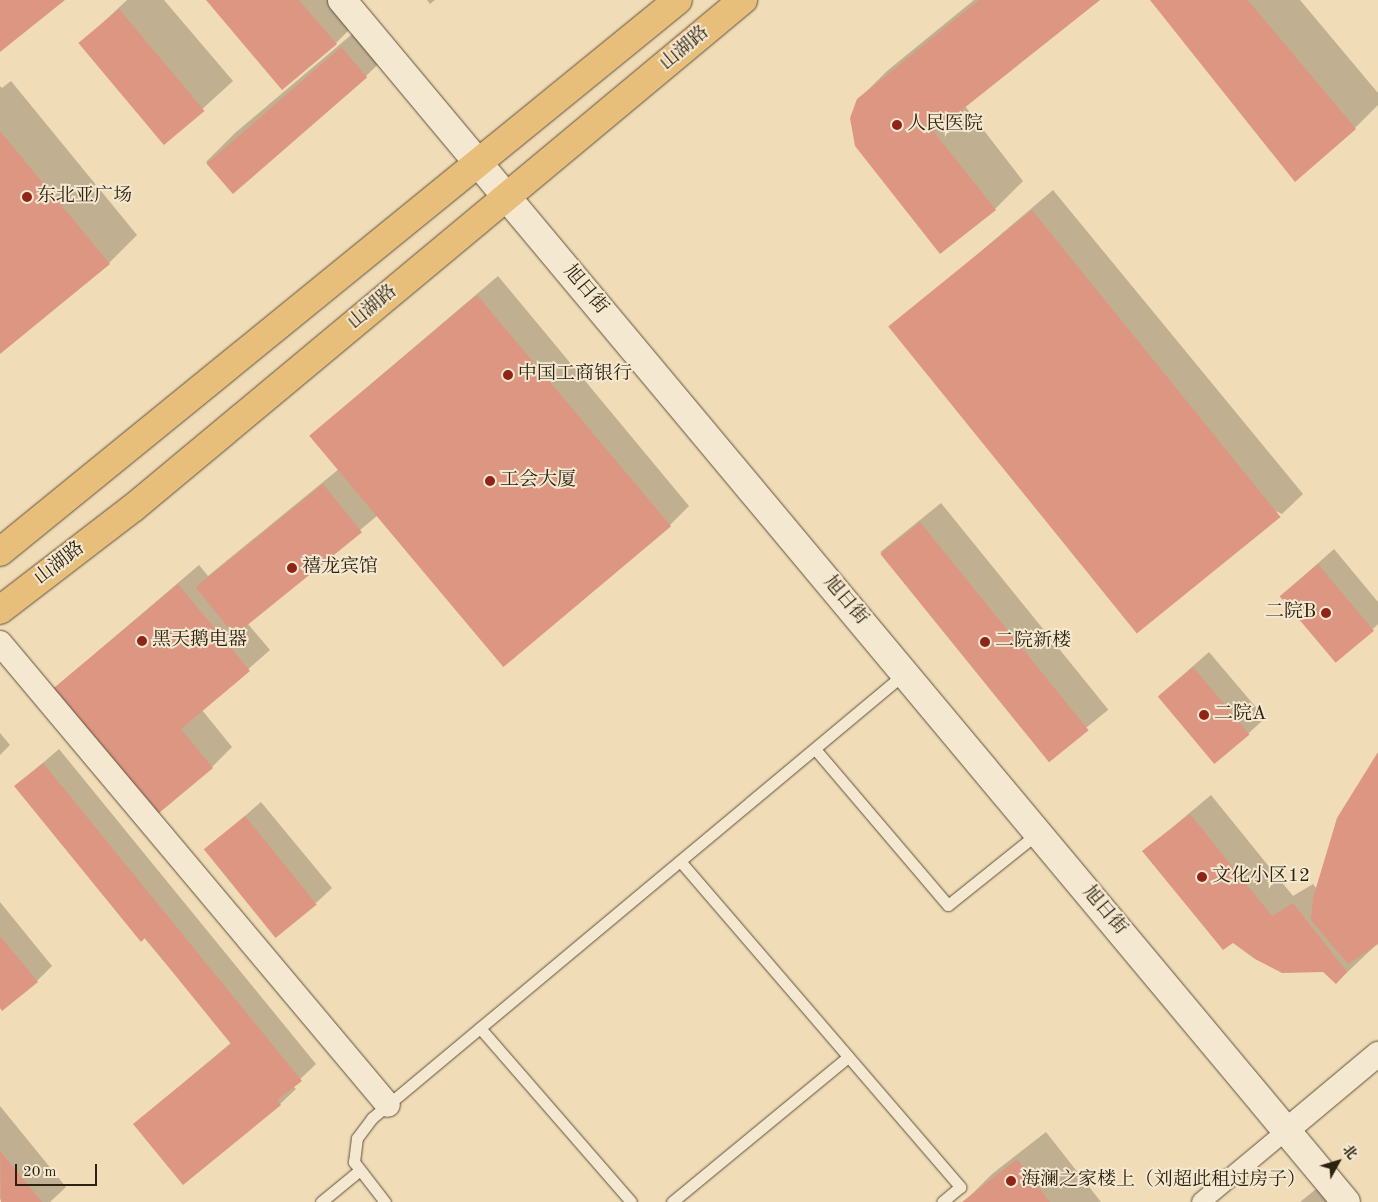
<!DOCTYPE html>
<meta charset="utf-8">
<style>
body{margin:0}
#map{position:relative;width:1378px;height:1202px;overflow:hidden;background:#f0dcb6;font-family:"Old Standard TT","Noto Serif SC",serif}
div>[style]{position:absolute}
.shadow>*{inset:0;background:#0003;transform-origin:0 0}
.building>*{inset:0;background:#dd9681;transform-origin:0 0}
.roads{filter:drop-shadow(0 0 1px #5e503a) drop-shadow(0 0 1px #5e503a)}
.service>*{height:11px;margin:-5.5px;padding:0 5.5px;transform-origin:5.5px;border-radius:5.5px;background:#f5e8d0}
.pedestrian>*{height:18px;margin:-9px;padding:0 9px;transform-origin:9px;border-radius:9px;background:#f5e8d0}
.minor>*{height:24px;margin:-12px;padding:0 12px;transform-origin:12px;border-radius:12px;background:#f5e8d0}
.secondary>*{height:28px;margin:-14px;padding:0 14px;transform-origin:14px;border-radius:14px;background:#f5e8d0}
.primary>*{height:28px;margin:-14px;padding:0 14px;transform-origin:14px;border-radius:14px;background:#e8be7b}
.dots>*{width:14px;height:14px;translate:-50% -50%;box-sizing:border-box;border:2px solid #f5e8d0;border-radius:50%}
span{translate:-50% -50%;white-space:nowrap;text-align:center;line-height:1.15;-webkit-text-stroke:4px #f5e8d0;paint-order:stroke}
.street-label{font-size:19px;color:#2d2110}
.poi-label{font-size:19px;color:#2d2110}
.left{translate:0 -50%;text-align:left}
.right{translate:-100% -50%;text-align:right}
.north{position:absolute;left:1313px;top:1137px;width:50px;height:50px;-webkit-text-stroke:4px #f5e8d0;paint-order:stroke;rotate:51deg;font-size:14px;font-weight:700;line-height:20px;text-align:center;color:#2d2110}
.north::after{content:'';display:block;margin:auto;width:18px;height:22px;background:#2d2110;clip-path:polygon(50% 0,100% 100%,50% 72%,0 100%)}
.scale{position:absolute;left:15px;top:1164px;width:82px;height:22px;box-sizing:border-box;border:2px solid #2d2110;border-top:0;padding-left:6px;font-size:15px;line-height:18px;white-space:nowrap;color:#2d2110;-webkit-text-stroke:4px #f5e8d0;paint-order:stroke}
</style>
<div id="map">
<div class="shadow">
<i style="clip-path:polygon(127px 0,164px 0,233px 81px,165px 143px,80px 44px)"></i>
<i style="clip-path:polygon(209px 0,352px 0,364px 15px,336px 43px)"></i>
<i style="clip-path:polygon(427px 0,435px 0,430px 4px)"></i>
<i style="clip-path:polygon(974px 0,1098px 0,965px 106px,1023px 181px,995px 209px,858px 100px,887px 71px)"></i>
<i style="clip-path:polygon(1151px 0,1300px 0,1378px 93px,1378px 105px,1355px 128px)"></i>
<i style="clip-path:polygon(370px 19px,395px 48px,366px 76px,231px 191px,206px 162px,235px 133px)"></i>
<i style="clip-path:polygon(11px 81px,137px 235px,109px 263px,0 353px,0 86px,2px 88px)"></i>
<i style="clip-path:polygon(1053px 190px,1303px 494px,1282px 514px,891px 328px)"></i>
<i style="clip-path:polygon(498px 276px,689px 506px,669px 526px,378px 515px,248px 624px,270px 650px,202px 710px,232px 747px,212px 767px,50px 692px,199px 565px,208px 576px,339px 469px,311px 435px)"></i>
<i style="left:941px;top:503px;width:266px;height:78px;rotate:51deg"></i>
<i style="clip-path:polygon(1334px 549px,1378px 602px,1378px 624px,1373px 629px,1280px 597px)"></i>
<i style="clip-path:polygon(1209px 652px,1265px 718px,1249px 733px,1159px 696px)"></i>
<i style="clip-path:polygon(0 733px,10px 745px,0 755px)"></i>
<i style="clip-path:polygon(59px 749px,316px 1064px,293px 1086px,296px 1089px,280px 1104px,183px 1183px,134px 1124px,232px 1042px,16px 786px)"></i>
<i style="clip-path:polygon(1378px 754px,1378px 943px,1336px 983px,1323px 970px,1144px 851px,1211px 795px,1293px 896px,1313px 884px,1317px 889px)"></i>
<i style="clip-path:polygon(261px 802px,332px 888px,316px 903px,206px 850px)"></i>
<i style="clip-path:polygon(0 902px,52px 966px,37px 981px,0 1006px)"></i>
<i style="clip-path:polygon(0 1106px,66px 1187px,50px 1202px,3px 1202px,0 1199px)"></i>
<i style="clip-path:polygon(1046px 1132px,1101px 1202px,964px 1202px,992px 1174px)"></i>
<i style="clip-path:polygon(1316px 1189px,1327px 1202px,1300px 1202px)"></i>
</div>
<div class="building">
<i style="clip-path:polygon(0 0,65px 0,0 52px)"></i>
<i style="clip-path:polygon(206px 0,299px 0,337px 44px,282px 90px)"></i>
<i style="clip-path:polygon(979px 0,1100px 0,934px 132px,996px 210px,940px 254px,855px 146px,850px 118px,857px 99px)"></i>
<i style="clip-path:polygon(1150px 0,1248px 0,1356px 129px,1295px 182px)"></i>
<i style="left:119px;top:9px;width:133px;height:53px;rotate:50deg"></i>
<i style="left:341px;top:47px;width:40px;height:178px;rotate:49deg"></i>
<i style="clip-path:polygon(0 131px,110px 264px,0 354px)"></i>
<i style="left:1032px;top:210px;width:395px;height:185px;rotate:51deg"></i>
<i style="left:477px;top:295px;width:302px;height:219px;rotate:50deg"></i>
<i style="left:323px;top:484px;width:62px;height:164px;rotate:51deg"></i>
<i style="left:920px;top:522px;width:268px;height:51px;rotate:51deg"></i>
<i style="left:1318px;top:564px;width:87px;height:50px;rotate:50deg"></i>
<i style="clip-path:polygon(178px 584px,250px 671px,181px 729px,213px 768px,153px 818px,49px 692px)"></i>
<i style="left:1193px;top:667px;width:88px;height:46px;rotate:50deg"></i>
<i style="clip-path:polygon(1378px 752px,1378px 944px,1348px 964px,1311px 920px,1313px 898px,1337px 818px)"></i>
<i style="clip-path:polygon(43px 763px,302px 1081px,277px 1100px,281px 1105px,183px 1185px,133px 1124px,231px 1044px,145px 938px,141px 942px,14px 786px)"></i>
<i style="clip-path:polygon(1190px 814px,1272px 916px,1293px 903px,1347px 972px,1336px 984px,1323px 972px,1282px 973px,1255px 959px,1233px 943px,1223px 950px,1142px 851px)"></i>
<i style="left:245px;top:816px;width:114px;height:53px;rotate:51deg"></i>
<i style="clip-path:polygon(0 936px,38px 982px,2px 1011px,0 1008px)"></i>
<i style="clip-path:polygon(0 1151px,42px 1202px,1px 1202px)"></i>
<i style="clip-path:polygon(1017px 1159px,1050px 1202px,962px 1202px)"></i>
</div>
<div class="roads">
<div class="service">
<i style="left:815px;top:749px;width:205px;rotate:49.6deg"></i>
<i style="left:948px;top:905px;width:115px;rotate:-38.7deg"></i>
<i style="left:680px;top:861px;width:430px;rotate:49.3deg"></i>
<i style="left:960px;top:1187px;width:23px;rotate:140deg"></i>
<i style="left:480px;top:1028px;width:230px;rotate:49deg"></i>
<i style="left:321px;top:1202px;width:50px;rotate:-39.4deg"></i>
<i style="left:385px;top:1202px;width:51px;rotate:-127.8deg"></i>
<i style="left:354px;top:1162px;width:24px;rotate:-83deg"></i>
<i style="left:357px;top:1138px;width:25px;rotate:-53deg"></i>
<i style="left:372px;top:1118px;width:694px;rotate:-39.86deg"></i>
<i style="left:672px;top:1202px;width:228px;rotate:-39.5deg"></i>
</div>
<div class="pedestrian">
<i style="left:1201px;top:1202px;width:112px;rotate:-39.9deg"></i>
</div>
<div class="minor">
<i style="left:0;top:643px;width:603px;rotate:49.98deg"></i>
<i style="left:1287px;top:1130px;width:119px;rotate:-39.9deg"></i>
</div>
<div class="secondary">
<i style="left:342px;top:0;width:1566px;rotate:50.13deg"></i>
</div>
<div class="primary">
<i style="left:0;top:552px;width:874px;rotate:-39.15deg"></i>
<i style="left:0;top:610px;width:168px;rotate:-37.5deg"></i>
<i style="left:133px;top:508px;width:794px;rotate:-39.79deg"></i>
</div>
</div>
<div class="dots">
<i style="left:897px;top:125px;background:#8f2418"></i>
<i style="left:27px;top:197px;background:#8f2418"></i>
<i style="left:508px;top:375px;background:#8f2418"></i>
<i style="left:490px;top:481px;background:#8f2418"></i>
<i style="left:292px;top:568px;background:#8f2418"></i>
<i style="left:1326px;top:613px;background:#8f2418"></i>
<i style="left:142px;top:641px;background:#8f2418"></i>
<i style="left:985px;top:642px;background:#8f2418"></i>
<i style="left:1204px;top:715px;background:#8f2418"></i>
<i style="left:1202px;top:877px;background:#8f2418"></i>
<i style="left:1011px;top:1181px;background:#8f2418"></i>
</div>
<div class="street-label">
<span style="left:685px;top:49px;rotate:-40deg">山湖路</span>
<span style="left:585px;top:290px;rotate:50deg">旭日街</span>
<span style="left:373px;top:308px;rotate:-40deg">山湖路</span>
<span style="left:60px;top:564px;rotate:-38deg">山湖路</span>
<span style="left:845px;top:601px;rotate:50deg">旭日街</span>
<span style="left:1104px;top:911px;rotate:50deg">旭日街</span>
</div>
<div class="poi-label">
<span class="left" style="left:907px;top:125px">人民医院</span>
<span class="left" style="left:37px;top:197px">东北亚广场</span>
<span class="left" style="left:518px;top:375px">中国工商银行</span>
<span class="left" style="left:500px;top:481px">工会大厦</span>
<span class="left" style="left:302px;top:568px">禧龙宾馆</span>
<span class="right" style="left:1316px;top:613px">二院B</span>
<span class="left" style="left:152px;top:641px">黑天鹅电器</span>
<span class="left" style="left:995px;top:642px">二院新楼</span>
<span class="left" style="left:1214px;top:715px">二院A</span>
<span class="left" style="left:1212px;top:877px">文化小区12</span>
<span class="left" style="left:1021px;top:1181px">海澜之家楼上（刘超此租过房子）</span>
</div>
<div class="north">北</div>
<div class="scale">20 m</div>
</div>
